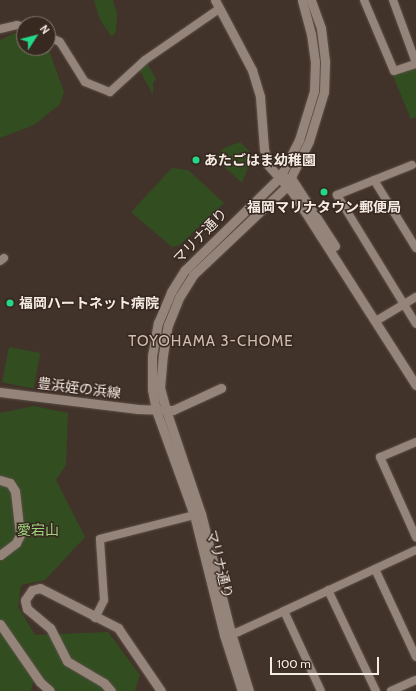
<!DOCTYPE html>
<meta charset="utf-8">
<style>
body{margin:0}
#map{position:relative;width:416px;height:691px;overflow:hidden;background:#42332a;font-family:Cabin,"Noto Sans JP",sans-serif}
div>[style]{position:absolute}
.green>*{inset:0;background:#324e21;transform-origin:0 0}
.roads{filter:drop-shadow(0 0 1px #5d5149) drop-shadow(0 0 1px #5d5149)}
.minor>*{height:8px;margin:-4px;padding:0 4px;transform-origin:4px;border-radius:4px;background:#958479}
.tertiary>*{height:9px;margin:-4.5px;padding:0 4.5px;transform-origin:4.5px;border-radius:4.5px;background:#958479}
.dots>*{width:11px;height:11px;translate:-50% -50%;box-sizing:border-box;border:2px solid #382920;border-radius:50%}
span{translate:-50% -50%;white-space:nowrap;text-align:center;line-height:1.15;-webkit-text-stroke:3px #382920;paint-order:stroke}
.poi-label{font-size:14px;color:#f5ebe5;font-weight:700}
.left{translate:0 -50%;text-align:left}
.street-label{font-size:14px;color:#f5ebe5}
.park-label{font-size:14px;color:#9ed57f}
.neighbourhood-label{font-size:15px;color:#d0bdb1;letter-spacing:1px}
.north{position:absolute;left:16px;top:16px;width:40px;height:40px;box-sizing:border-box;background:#382920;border:1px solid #84776f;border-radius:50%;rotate:54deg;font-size:11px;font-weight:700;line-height:16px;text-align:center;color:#f5ebe5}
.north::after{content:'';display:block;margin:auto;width:14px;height:18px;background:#23d886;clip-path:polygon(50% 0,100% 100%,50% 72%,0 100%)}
.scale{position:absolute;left:270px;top:657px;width:109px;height:18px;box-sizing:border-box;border:2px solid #f5ebe5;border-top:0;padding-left:5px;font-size:12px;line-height:14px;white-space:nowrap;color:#f5ebe5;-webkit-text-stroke:3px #382920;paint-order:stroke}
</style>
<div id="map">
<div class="green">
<i style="clip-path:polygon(94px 0,113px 0,117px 14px,116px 31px,112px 37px,100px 20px)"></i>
<i style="clip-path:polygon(15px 33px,24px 35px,24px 48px,48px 48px,64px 92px,60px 104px,34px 125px,0 138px,0 40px)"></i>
<i style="clip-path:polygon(147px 63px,156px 79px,153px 83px,153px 95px,139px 69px)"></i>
<i style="clip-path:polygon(416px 66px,416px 117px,411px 119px,393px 76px)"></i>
<i style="clip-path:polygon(240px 142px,249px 151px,249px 165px,242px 183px,215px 158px,224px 148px)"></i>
<i style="clip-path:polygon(172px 168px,188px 170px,224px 203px,180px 245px,172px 247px,131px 212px)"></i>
<i style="left:9px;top:347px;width:32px;height:36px;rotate:11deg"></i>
<i style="clip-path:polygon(34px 406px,68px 413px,66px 465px,56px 480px,85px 537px,45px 580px,21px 585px,18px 607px,35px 635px,108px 632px,140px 675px,135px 691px,51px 691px,33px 682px,31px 691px,0 691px,0 413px)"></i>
</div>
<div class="roads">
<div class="minor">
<i style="left:364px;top:0;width:77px;rotate:67.1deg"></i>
<i style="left:394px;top:71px;width:23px;rotate:-18deg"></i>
<i style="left:393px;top:0;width:67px;rotate:69.9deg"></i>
<i style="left:0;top:29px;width:17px;rotate:-13deg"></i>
<i style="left:17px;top:25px;width:7px;rotate:16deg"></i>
<i style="left:48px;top:36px;width:13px;rotate:27deg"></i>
<i style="left:60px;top:42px;width:47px;rotate:58deg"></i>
<i style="left:85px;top:82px;width:27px;rotate:22deg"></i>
<i style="left:110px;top:92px;width:47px;rotate:-42.4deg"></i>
<i style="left:145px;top:60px;width:90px;rotate:-34.6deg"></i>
<i style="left:412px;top:165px;width:81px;rotate:158.2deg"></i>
<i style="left:337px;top:195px;width:151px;rotate:58.5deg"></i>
<i style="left:374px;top:180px;width:80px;rotate:58.3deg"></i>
<i style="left:0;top:261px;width:5px;rotate:-37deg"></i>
<i style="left:376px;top:321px;width:47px;rotate:-31deg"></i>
<i style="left:416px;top:442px;width:39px;rotate:157deg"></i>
<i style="left:380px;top:457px;width:88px;rotate:65.8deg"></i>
<i style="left:375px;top:569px;width:97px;rotate:65deg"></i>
<i style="left:328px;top:590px;width:112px;rotate:64.6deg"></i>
<i style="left:284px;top:611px;width:88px;rotate:65.2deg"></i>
<i style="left:95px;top:618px;width:20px;rotate:-63deg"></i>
<i style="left:104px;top:600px;width:61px;rotate:-93.8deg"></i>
<i style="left:100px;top:539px;width:97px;rotate:-14.3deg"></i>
<i style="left:225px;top:635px;width:13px;rotate:-13deg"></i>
<i style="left:238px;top:632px;width:51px;rotate:-24.5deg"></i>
<i style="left:284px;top:611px;width:145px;rotate:-24.8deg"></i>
<i style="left:391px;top:691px;width:27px;rotate:-24deg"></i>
</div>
<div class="tertiary">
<i style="left:215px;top:0;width:79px;rotate:62.1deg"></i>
<i style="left:252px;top:70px;width:28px;rotate:73deg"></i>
<i style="left:260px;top:97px;width:52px;rotate:85.6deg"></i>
<i style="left:264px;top:149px;width:16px;rotate:76deg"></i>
<i style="left:268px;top:165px;width:38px;rotate:48deg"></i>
<i style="left:293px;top:193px;width:228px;rotate:57.4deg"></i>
<i style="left:287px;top:178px;width:4px"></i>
<i style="left:291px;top:178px;width:81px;rotate:57.1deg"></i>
<i style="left:0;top:392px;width:139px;rotate:7deg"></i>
<i style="left:138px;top:409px;width:28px;rotate:2deg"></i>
<i style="left:166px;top:410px;width:7px"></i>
<i style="left:173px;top:410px;width:53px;rotate:-24.6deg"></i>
<i style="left:0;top:480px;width:10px;rotate:17deg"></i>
<i style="left:10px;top:483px;width:9px;rotate:58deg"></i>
<i style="left:15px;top:491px;width:44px;rotate:83.5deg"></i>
<i style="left:20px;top:535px;width:9px;rotate:117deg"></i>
<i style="left:16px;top:543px;width:20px;rotate:143deg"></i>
<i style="left:0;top:624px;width:70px;rotate:55.4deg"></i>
<i style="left:40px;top:682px;width:13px;rotate:42deg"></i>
<i style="left:111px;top:691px;width:11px;rotate:-131deg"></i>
<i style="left:104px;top:683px;width:43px;rotate:-149.3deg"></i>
<i style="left:67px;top:661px;width:37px;rotate:-117deg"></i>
<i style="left:50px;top:628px;width:30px;rotate:-140deg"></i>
<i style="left:27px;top:609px;width:9px;rotate:-103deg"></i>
<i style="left:25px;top:600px;width:12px;rotate:-55deg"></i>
<i style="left:32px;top:590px;width:8px;rotate:-14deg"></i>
<i style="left:40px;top:588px;width:88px;rotate:27.1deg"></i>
<i style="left:118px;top:628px;width:76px;rotate:55.7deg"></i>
<i style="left:242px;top:691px;width:59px;rotate:-107.8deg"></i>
<i style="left:224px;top:635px;width:124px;rotate:-104deg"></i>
<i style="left:194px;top:515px;width:112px;rotate:-109.9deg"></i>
<i style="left:156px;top:410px;width:21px;rotate:-101deg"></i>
<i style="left:152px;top:389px;width:33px;rotate:-90deg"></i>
<i style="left:152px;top:356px;width:34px;rotate:-80deg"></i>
<i style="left:158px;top:323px;width:34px;rotate:-67deg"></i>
<i style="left:171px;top:292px;width:26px;rotate:-58deg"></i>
<i style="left:185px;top:270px;width:133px;rotate:-44.4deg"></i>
<i style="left:280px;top:177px;width:42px;rotate:-62.8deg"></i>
<i style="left:299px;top:140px;width:51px;rotate:-73deg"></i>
<i style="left:314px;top:91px;width:29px;rotate:-88deg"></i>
<i style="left:315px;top:62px;width:28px;rotate:-98deg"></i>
<i style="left:311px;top:34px;width:35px;rotate:-105deg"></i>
<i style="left:249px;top:691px;width:61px;rotate:-107.2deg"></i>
<i style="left:231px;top:633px;width:123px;rotate:-104.1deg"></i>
<i style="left:201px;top:514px;width:110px;rotate:-108.6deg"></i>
<i style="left:166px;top:410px;width:23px;rotate:-105deg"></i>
<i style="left:160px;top:388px;width:33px;rotate:-85deg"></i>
<i style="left:163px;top:355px;width:30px;rotate:-81deg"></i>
<i style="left:168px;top:325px;width:31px;rotate:-68deg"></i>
<i style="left:180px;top:296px;width:25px;rotate:-58deg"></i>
<i style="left:193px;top:275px;width:128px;rotate:-43.4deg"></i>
<i style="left:286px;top:187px;width:51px;rotate:-63.4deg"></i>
<i style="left:309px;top:141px;width:51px;rotate:-73deg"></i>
<i style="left:324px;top:92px;width:31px;rotate:-88deg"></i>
<i style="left:325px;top:61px;width:33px;rotate:-97deg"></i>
<i style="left:321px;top:28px;width:30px;rotate:-110deg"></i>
</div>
</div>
<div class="dots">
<i style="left:196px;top:160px;background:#23d886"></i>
<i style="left:324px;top:192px;background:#23d886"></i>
<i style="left:10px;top:303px;background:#23d886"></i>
</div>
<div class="poi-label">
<span class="left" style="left:204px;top:160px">あたごはま幼稚園</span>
<span style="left:324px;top:207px">福岡マリナタウン郵便局</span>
<span class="left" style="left:19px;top:303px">福岡ハートネット病院</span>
</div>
<div class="street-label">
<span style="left:200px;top:236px;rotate:-46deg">マリナ通り</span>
<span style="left:79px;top:388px;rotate:7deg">豊浜姪の浜線</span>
<span style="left:220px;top:564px;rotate:76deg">マリナ通り</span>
</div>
<div class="park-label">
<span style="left:38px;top:530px">愛宕山</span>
</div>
<div class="neighbourhood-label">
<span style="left:211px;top:342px">TOYOHAMA 3-CHOME</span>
</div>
<div class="north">N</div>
<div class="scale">100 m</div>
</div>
